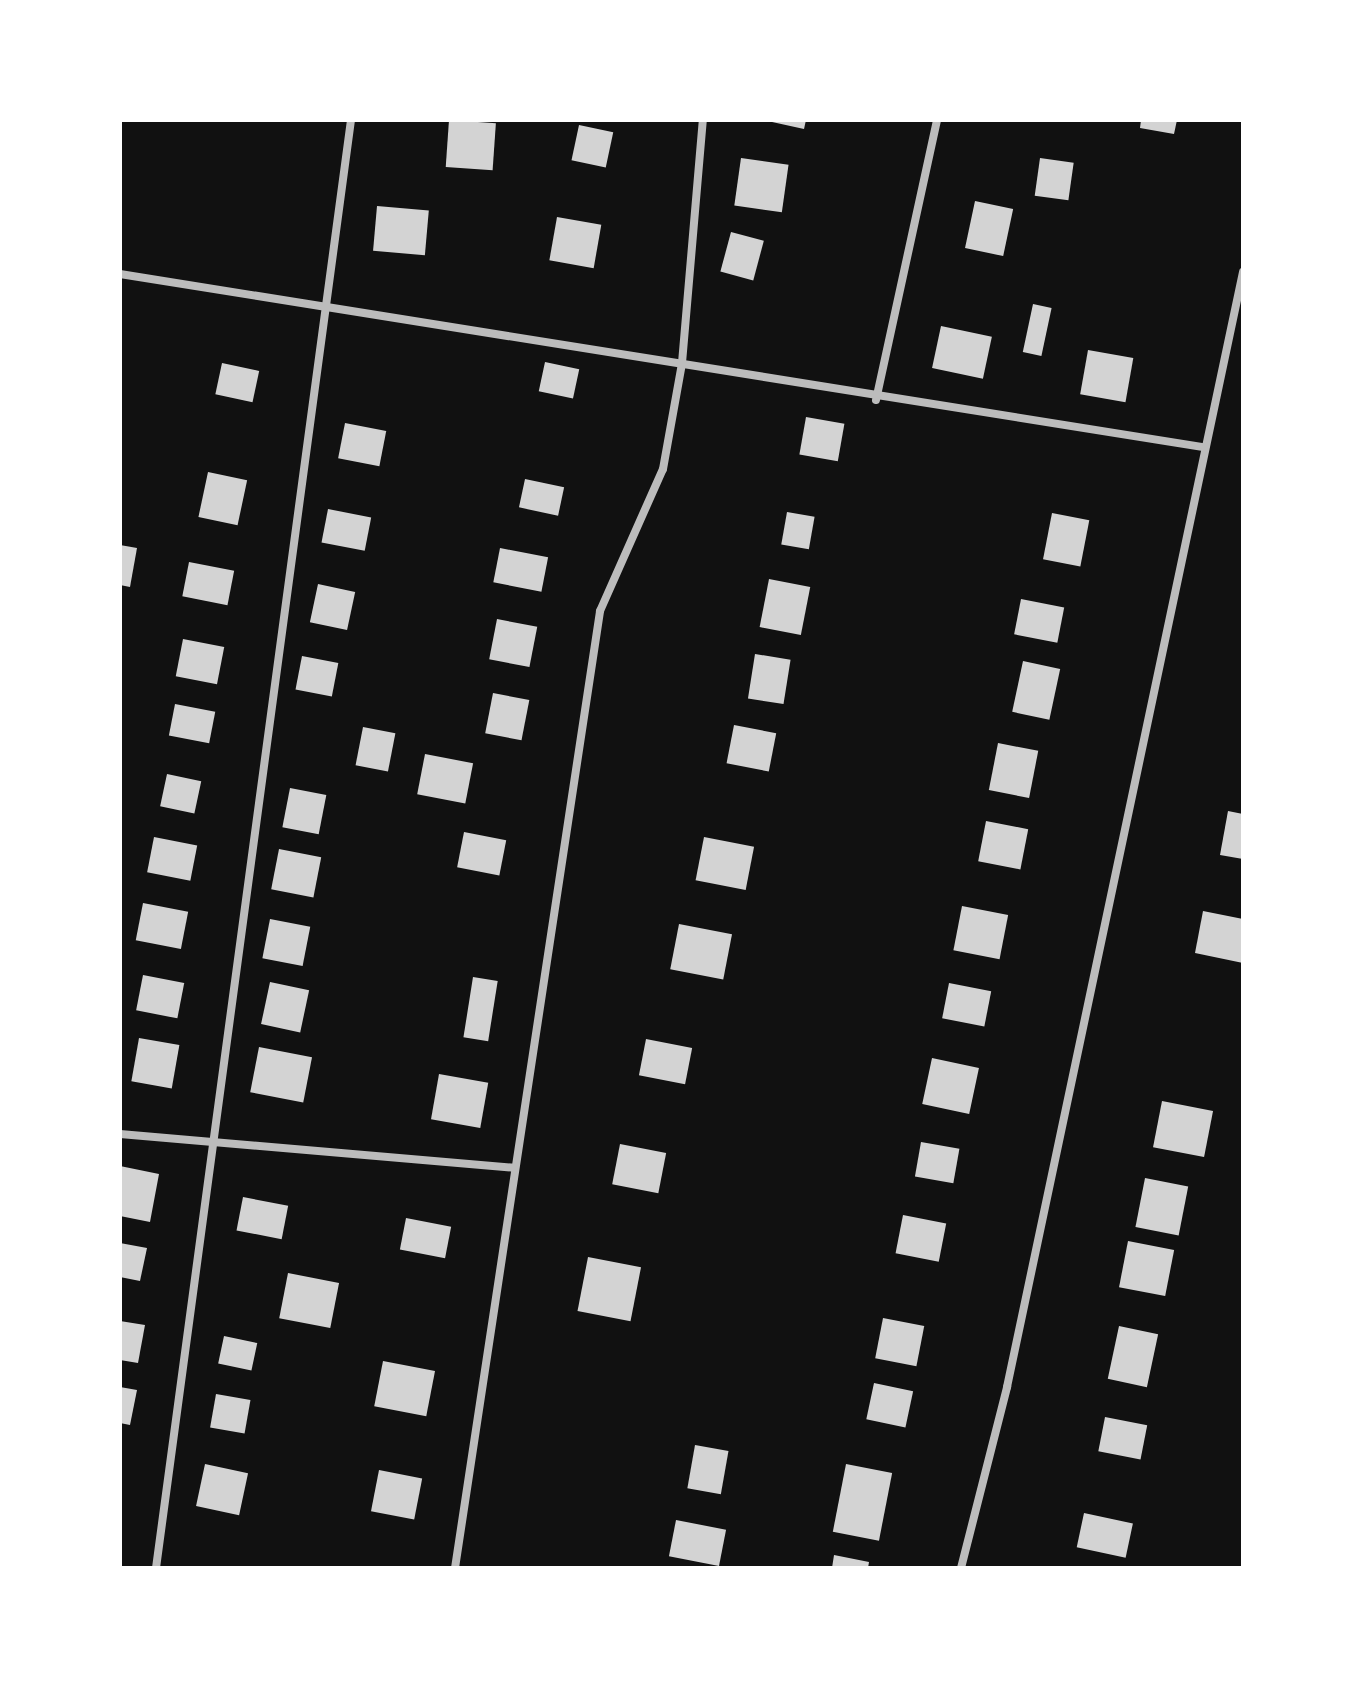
<!DOCTYPE html>
<style>
body{margin:0}
#map{position:relative;width:1363px;height:1688px;overflow:hidden;background:#111;font-family:Rubik,sans-serif}
div>[style]{position:absolute}
.building>*{inset:0;background:#d3d3d3;transform-origin:0 0}
.minor>*{height:8px;margin:-4px;padding:0 4px;transform-origin:4px;border-radius:4px;background:#bcbcbc}
span{translate:-50% -50%;white-space:nowrap;text-align:center;line-height:1.15;-webkit-text-stroke:8px #fff;paint-order:stroke}
.frame{position:absolute;inset:0;border:122px solid #fff;pointer-events:none}
</style>
<div id="map">
<div class="building">
<i style="left:449px;top:120px;width:47px;height:47px;rotate:4deg"></i>
<i style="clip-path:polygon(763px 120px,806px 120px,804px 129px)"></i>
<i style="clip-path:polygon(1141px 120px,1177px 120px,1174px 134px,1140px 128px)"></i>
<i style="left:579px;top:125px;width:35px;height:36px;rotate:12deg"></i>
<i style="left:741px;top:158px;width:48px;height:48px;rotate:8deg"></i>
<i style="left:1040px;top:158px;width:34px;height:38px;rotate:8deg"></i>
<i style="left:975px;top:201px;width:39px;height:48px;rotate:12deg"></i>
<i style="left:377px;top:206px;width:52px;height:45px;rotate:5deg"></i>
<i style="left:557px;top:217px;width:45px;height:44px;rotate:10deg"></i>
<i style="left:731px;top:232px;width:34px;height:41px;rotate:15deg"></i>
<i style="left:1033px;top:304px;width:19px;height:49px;rotate:12deg"></i>
<i style="left:941px;top:326px;width:52px;height:43px;rotate:12deg"></i>
<i style="left:1088px;top:350px;width:46px;height:45px;rotate:10deg"></i>
<i style="left:545px;top:362px;width:35px;height:30px;rotate:12deg"></i>
<i style="left:222px;top:363px;width:38px;height:32px;rotate:12deg"></i>
<i style="left:806px;top:417px;width:39px;height:38px;rotate:10deg"></i>
<i style="left:345px;top:423px;width:42px;height:36px;rotate:11deg"></i>
<i style="left:208px;top:472px;width:40px;height:46px;rotate:12deg"></i>
<i style="left:525px;top:479px;width:40px;height:29px;rotate:12deg"></i>
<i style="left:328px;top:509px;width:44px;height:34px;rotate:11deg"></i>
<i style="left:787px;top:512px;width:28px;height:33px;rotate:10deg"></i>
<i style="left:1052px;top:513px;width:38px;height:47px;rotate:11deg"></i>
<i style="clip-path:polygon(120px 545px,137px 548px,130px 587px,120px 585px)"></i>
<i style="left:500px;top:548px;width:49px;height:35px;rotate:11deg"></i>
<i style="left:189px;top:562px;width:46px;height:35px;rotate:11deg"></i>
<i style="left:769px;top:579px;width:42px;height:49px;rotate:11deg"></i>
<i style="left:318px;top:584px;width:38px;height:39px;rotate:12deg"></i>
<i style="left:1021px;top:599px;width:44px;height:36px;rotate:11deg"></i>
<i style="left:497px;top:619px;width:41px;height:41px;rotate:11deg"></i>
<i style="left:183px;top:639px;width:42px;height:38px;rotate:11deg"></i>
<i style="left:755px;top:654px;width:36px;height:45px;rotate:9deg"></i>
<i style="left:302px;top:656px;width:37px;height:34px;rotate:11deg"></i>
<i style="left:1023px;top:661px;width:38px;height:52px;rotate:12deg"></i>
<i style="left:493px;top:693px;width:37px;height:41px;rotate:11deg"></i>
<i style="left:175px;top:704px;width:41px;height:32px;rotate:11deg"></i>
<i style="left:734px;top:725px;width:43px;height:39px;rotate:11deg"></i>
<i style="left:363px;top:727px;width:33px;height:39px;rotate:11deg"></i>
<i style="left:998px;top:743px;width:41px;height:48px;rotate:11deg"></i>
<i style="left:425px;top:754px;width:49px;height:41px;rotate:11deg"></i>
<i style="left:167px;top:774px;width:35px;height:33px;rotate:12deg"></i>
<i style="left:290px;top:788px;width:37px;height:40px;rotate:11deg"></i>
<i style="clip-path:polygon(1228px 811px,1243px 814px,1243px 859px,1220px 855px)"></i>
<i style="left:986px;top:821px;width:43px;height:41px;rotate:11deg"></i>
<i style="left:464px;top:832px;width:43px;height:36px;rotate:11deg"></i>
<i style="left:154px;top:837px;width:44px;height:36px;rotate:11deg"></i>
<i style="left:704px;top:837px;width:51px;height:44px;rotate:11deg"></i>
<i style="left:279px;top:849px;width:43px;height:41px;rotate:11deg"></i>
<i style="left:143px;top:903px;width:46px;height:38px;rotate:11deg"></i>
<i style="left:962px;top:906px;width:47px;height:45px;rotate:11deg"></i>
<i style="clip-path:polygon(1203px 911px,1243px 919px,1243px 963px,1195px 953px)"></i>
<i style="left:270px;top:919px;width:41px;height:40px;rotate:11deg"></i>
<i style="left:679px;top:924px;width:54px;height:46px;rotate:11deg"></i>
<i style="left:143px;top:975px;width:42px;height:36px;rotate:11deg"></i>
<i style="left:473px;top:977px;width:25px;height:61px;rotate:9deg"></i>
<i style="left:270px;top:982px;width:40px;height:43px;rotate:12deg"></i>
<i style="left:949px;top:983px;width:43px;height:36px;rotate:11deg"></i>
<i style="left:139px;top:1038px;width:41px;height:44px;rotate:10deg"></i>
<i style="left:646px;top:1039px;width:47px;height:37px;rotate:11deg"></i>
<i style="left:259px;top:1047px;width:54px;height:46px;rotate:11deg"></i>
<i style="left:932px;top:1058px;width:48px;height:47px;rotate:12deg"></i>
<i style="left:439px;top:1074px;width:50px;height:46px;rotate:10deg"></i>
<i style="left:1162px;top:1101px;width:52px;height:47px;rotate:11deg"></i>
<i style="left:921px;top:1142px;width:39px;height:35px;rotate:10deg"></i>
<i style="left:620px;top:1144px;width:47px;height:41px;rotate:11deg"></i>
<i style="clip-path:polygon(120px 1166px,159px 1174px,150px 1222px,120px 1216px)"></i>
<i style="left:1145px;top:1178px;width:44px;height:50px;rotate:11deg"></i>
<i style="left:243px;top:1197px;width:46px;height:34px;rotate:11deg"></i>
<i style="left:903px;top:1215px;width:44px;height:39px;rotate:11deg"></i>
<i style="left:406px;top:1218px;width:46px;height:32px;rotate:11deg"></i>
<i style="left:1128px;top:1241px;width:47px;height:47px;rotate:11deg"></i>
<i style="clip-path:polygon(120px 1243px,147px 1248px,140px 1281px,120px 1277px)"></i>
<i style="left:588px;top:1257px;width:54px;height:55px;rotate:11deg"></i>
<i style="left:288px;top:1273px;width:52px;height:46px;rotate:11deg"></i>
<i style="left:883px;top:1318px;width:42px;height:41px;rotate:11deg"></i>
<i style="clip-path:polygon(120px 1321px,145px 1325px,138px 1363px,120px 1360px)"></i>
<i style="left:1119px;top:1326px;width:40px;height:54px;rotate:12deg"></i>
<i style="left:224px;top:1336px;width:34px;height:28px;rotate:12deg"></i>
<i style="left:383px;top:1361px;width:53px;height:46px;rotate:11deg"></i>
<i style="left:874px;top:1383px;width:40px;height:37px;rotate:12deg"></i>
<i style="clip-path:polygon(120px 1387px,137px 1390px,130px 1425px,120px 1423px)"></i>
<i style="left:216px;top:1394px;width:35px;height:34px;rotate:10deg"></i>
<i style="left:1105px;top:1417px;width:43px;height:35px;rotate:11deg"></i>
<i style="left:695px;top:1445px;width:34px;height:44px;rotate:10deg"></i>
<i style="left:205px;top:1464px;width:44px;height:43px;rotate:12deg"></i>
<i style="left:846px;top:1464px;width:47px;height:69px;rotate:11deg"></i>
<i style="left:379px;top:1470px;width:44px;height:42px;rotate:11deg"></i>
<i style="left:1084px;top:1513px;width:50px;height:35px;rotate:12deg"></i>
<i style="left:676px;top:1520px;width:51px;height:37px;rotate:11deg"></i>
<i style="clip-path:polygon(834px 1555px,869px 1562px,868px 1568px,832px 1568px)"></i>
</div>
<div class="minor">
<i style="left:120px;top:274px;width:1097px;rotate:9.08deg"></i>
<i style="left:876px;top:400px;width:287px;rotate:-77.7deg"></i>
<i style="left:120px;top:1134px;width:396px;rotate:4.9deg"></i>
<i style="left:156px;top:1568px;width:1461px;rotate:-82.33deg"></i>
<i style="left:455px;top:1568px;width:968px;rotate:-81.38deg"></i>
<i style="left:600px;top:611px;width:155px;rotate:-66.1deg"></i>
<i style="left:663px;top:469px;width:108px;rotate:-79.8deg"></i>
<i style="left:682px;top:363px;width:244px;rotate:-85.1deg"></i>
<i style="left:961px;top:1568px;width:187px;rotate:-75.7deg"></i>
<i style="left:1007px;top:1387px;width:1140px;rotate:-78.05deg"></i>
</div>
<div class="frame"></div>
</div>
